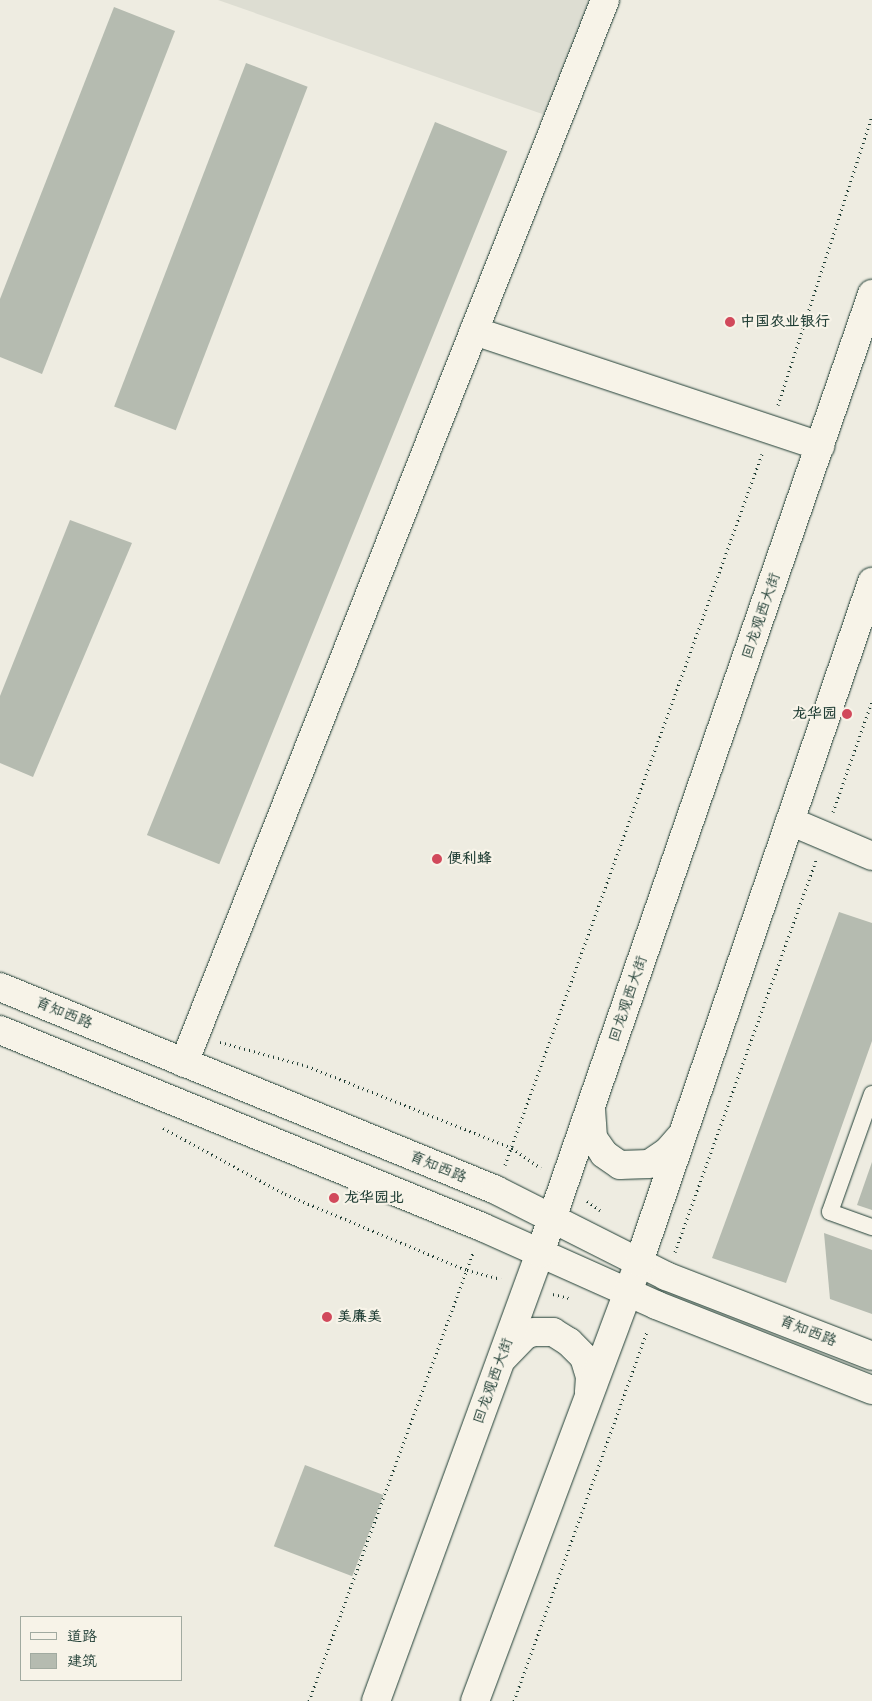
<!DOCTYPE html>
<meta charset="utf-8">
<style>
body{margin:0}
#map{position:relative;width:872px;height:1701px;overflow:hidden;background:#eeece1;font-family:Sriracha,"LXGW WenKai TC",sans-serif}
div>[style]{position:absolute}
.built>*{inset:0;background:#ddddd2}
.building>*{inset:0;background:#b5bbb0;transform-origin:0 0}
.path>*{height:3px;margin-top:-1.5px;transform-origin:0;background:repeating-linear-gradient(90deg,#1f3d34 0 1px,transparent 0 5px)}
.roads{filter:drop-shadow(0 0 1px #1f3d34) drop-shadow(0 0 1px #1f3d34)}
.lane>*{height:16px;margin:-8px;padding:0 8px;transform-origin:8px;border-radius:8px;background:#f7f3e8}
.street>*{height:28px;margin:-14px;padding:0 14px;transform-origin:14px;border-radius:14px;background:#f7f3e8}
.secondary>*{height:28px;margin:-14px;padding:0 14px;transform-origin:14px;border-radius:14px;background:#f7f3e8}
.primary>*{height:28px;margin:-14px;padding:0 14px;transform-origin:14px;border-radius:14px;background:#f7f3e8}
.dots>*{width:14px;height:14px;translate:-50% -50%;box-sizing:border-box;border:2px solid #f7f3e8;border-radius:50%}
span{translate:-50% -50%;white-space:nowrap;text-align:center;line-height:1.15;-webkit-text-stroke:4.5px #f7f3e8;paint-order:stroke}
.poi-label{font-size:15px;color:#1f3d34;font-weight:700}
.left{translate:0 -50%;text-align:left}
.right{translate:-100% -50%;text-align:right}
.street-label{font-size:15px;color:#1f3d34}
.legend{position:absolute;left:20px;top:1616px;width:162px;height:65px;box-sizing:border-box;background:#f7f3e8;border:1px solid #a1aaa0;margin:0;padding:6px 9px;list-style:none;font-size:15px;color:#1f3d34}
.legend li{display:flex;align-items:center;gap:10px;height:25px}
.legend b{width:25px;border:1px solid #a1aaa0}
</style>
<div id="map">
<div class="built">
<i style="clip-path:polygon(218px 0,595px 0,548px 116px)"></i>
</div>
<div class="building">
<i style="clip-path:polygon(114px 7px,175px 31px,42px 374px,0 357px,0 299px)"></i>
<i style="left:246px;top:63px;width:66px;height:368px;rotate:21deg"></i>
<i style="left:435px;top:122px;width:78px;height:769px;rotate:22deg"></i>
<i style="clip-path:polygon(70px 520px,132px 543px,33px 777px,0 763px,0 696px)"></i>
<i style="clip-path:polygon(839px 912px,872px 923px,872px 1041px,786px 1283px,712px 1258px)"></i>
<i style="clip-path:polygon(872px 1162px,872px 1210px,857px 1205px)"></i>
<i style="clip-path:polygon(824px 1233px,872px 1250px,872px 1314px,830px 1299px)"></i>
<i style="left:305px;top:1465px;width:84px;height:87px;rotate:21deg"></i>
</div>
<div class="path">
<i style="left:778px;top:405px;width:304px;rotate:-72deg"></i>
<i style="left:833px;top:812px;width:118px;rotate:-70.6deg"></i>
<i style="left:220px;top:1042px;width:90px;rotate:15.4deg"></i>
<i style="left:307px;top:1066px;width:221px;rotate:21.8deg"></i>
<i style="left:512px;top:1148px;width:35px;rotate:35deg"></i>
<i style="left:163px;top:1128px;width:139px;rotate:28.4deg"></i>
<i style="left:285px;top:1194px;width:197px;rotate:22.7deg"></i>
<i style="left:467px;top:1270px;width:35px;rotate:15deg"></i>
<i style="left:505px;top:1165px;width:756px;rotate:-70.13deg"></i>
<i style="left:587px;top:1201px;width:16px;rotate:35deg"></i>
<i style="left:675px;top:1252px;width:417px;rotate:-70.2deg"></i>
<i style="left:553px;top:1294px;width:16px;rotate:14deg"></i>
<i style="left:309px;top:1701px;width:479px;rotate:-69.9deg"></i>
<i style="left:514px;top:1701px;width:393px;rotate:-70.2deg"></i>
</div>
<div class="roads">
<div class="lane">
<i style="left:872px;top:1094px;width:125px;rotate:109.6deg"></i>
<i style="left:830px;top:1212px;width:45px;rotate:19.7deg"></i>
</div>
<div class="street">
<i style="left:474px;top:331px;width:365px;rotate:18.4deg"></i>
<i style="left:790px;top:821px;width:89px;rotate:23.1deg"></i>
<i style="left:184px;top:1063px;width:1143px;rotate:-68.39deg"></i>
</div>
<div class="secondary">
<i style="left:0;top:987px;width:536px;rotate:22.26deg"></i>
<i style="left:496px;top:1190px;width:191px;rotate:26.8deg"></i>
<i style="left:666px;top:1276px;width:221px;rotate:21.2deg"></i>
<i style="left:0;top:1030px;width:521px;rotate:22.23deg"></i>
<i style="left:482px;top:1227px;width:191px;rotate:24.1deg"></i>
<i style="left:656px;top:1305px;width:232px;rotate:21.5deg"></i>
</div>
<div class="primary">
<i style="left:591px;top:1109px;width:29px;rotate:86deg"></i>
<i style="left:593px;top:1138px;width:19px;rotate:55deg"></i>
<i style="left:604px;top:1154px;width:19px;rotate:35deg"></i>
<i style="left:620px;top:1165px;width:29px;rotate:-2deg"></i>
<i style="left:649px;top:1164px;width:23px;rotate:-34deg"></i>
<i style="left:668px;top:1151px;width:18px;rotate:-49deg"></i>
<i style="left:503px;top:1358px;width:32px;rotate:-46deg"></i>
<i style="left:525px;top:1335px;width:9px;rotate:-18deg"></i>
<i style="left:534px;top:1332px;width:19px"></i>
<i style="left:553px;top:1332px;width:19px;rotate:32deg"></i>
<i style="left:569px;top:1342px;width:21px;rotate:45deg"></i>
<i style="left:584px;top:1357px;width:21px;rotate:73deg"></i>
<i style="left:590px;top:1377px;width:15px;rotate:94deg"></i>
<i style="left:376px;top:1701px;width:477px;rotate:-69.9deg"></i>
<i style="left:540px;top:1253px;width:1015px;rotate:-70.9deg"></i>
<i style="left:475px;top:1701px;width:469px;rotate:-69.5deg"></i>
<i style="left:639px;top:1262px;width:719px;rotate:-71.09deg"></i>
</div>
</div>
<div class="dots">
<i style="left:730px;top:322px;background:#d1495b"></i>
<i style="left:847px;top:714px;background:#d1495b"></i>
<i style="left:437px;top:859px;background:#d1495b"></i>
<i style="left:334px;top:1198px;background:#d1495b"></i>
<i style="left:327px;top:1317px;background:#d1495b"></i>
</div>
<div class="poi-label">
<span class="left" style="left:740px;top:322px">中国农业银行</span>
<span class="right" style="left:837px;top:714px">龙华园</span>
<span class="left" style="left:447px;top:859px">便利蜂</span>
<span class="left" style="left:344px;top:1198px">龙华园北</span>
<span class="left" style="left:337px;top:1317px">美廉美</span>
</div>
<div class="street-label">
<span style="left:761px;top:616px;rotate:-71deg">回龙观西大街</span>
<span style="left:628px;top:999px;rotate:-71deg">回龙观西大街</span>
<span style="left:64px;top:1013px;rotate:22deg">育知西路</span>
<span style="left:438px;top:1167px;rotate:22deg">育知西路</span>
<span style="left:808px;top:1331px;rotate:21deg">育知西路</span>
<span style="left:493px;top:1381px;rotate:-70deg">回龙观西大街</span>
</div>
<ul class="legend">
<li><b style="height:6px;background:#f7f3e8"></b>道路</li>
<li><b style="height:14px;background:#b5bbb0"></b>建筑</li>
</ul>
</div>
